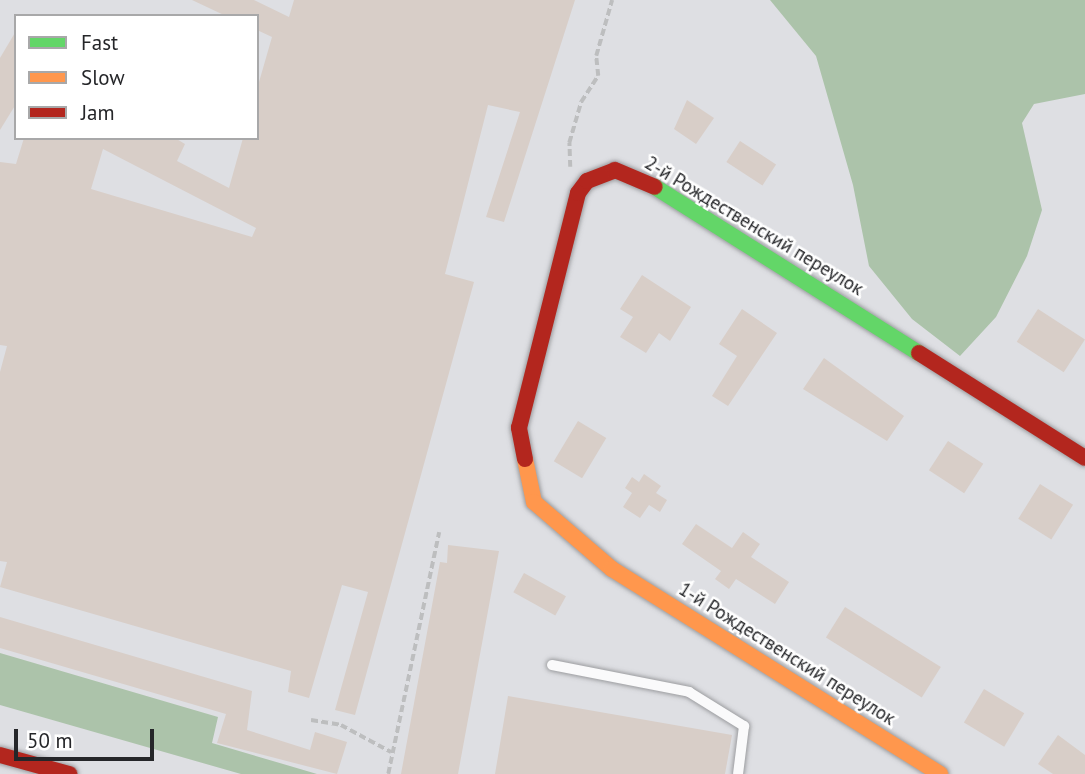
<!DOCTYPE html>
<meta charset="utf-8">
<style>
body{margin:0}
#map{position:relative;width:1085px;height:774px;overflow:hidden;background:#dedfe3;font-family:"PT Sans",sans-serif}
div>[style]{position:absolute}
.forest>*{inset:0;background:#acc3aa}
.building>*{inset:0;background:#d8cec8;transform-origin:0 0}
.path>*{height:3.5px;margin-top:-1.75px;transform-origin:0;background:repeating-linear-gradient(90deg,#bdbebf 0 7px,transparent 0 10.5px)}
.roads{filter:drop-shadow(0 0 2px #9c9da0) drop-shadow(0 0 2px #9c9da0)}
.lane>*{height:10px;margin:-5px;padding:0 5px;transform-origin:5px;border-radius:5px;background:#fafafb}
.fast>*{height:16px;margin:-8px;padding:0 8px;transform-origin:8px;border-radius:8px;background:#63d668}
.slow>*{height:16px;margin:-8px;padding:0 8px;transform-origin:8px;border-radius:8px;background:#ff974d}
.jam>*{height:16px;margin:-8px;padding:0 8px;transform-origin:8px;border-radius:8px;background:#b3261e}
span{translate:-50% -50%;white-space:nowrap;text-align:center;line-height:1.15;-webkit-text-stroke:5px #fff;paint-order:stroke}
.street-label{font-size:19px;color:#252629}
.legend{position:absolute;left:14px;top:14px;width:245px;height:126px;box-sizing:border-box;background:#fff;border:2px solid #a8a8a9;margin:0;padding:9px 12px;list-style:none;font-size:21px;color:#252629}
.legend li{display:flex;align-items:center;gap:14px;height:35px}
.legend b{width:35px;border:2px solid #a8a8a9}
.scale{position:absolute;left:14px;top:729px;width:140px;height:32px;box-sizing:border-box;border:4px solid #252629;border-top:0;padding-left:9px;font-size:21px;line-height:24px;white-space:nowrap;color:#252629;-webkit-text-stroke:5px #fff;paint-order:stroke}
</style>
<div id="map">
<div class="forest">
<i style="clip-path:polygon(770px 0,1085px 0,1085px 94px,1034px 104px,1022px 123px,1042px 210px,1027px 256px,996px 317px,960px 356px,912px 319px,869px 266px,853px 185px,816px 56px)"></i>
<i style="clip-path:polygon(0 653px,218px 717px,212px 743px,317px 774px,241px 774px,0 705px)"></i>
</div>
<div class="building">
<i style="clip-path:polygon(evenodd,192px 0,254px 0,289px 17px,294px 0,575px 0,504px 222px,486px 217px,520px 112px,488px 105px,445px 274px,474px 282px,355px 715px,335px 710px,368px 592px,342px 585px,309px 698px,288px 692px,291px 671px,0 587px,7px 562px,0 561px,0 372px,7px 346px,0 345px,0 162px,16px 164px,24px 138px,175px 138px,185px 144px,177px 161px,229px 188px,243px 138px,257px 138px,257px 89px,272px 37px,257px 30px,257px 16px,226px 16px,192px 0,103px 149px,256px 228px,252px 237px,91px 189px,103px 149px)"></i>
<i style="clip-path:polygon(16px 31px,16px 104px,0 130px,0 58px)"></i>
<i style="clip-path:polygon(687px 100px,714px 118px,696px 144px,674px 129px)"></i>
<i style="left:740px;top:141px;width:43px;height:25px;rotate:33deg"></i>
<i style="clip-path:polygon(642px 275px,691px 307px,670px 341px,659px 333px,646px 353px,620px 337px,633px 317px,620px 309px)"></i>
<i style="clip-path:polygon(742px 309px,777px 333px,728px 406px,712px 396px,737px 356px,719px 344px)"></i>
<i style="left:1038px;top:309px;width:56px;height:39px;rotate:33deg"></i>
<i style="clip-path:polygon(824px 358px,904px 416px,887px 441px,803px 389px)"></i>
<i style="left:578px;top:421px;width:33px;height:47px;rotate:31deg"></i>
<i style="left:948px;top:441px;width:42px;height:35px;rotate:33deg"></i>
<i style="clip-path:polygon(644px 474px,661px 486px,656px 493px,667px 500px,660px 512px,649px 505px,640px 518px,623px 507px,632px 493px,625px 488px,632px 477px,639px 482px)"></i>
<i style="left:1040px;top:484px;width:39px;height:41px;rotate:32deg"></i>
<i style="clip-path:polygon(696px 524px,732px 548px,743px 532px,760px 544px,751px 557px,789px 582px,775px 604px,736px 579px,729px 589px,715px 579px,721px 571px,682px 544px)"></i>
<i style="clip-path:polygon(448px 545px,499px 551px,458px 774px,401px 774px,440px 562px,447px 563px)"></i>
<i style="left:524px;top:573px;width:48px;height:22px;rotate:29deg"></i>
<i style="left:845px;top:607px;width:113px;height:36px;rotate:32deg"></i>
<i style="clip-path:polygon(0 617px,252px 691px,247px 730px,310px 750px,315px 732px,347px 742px,337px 774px,217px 743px,226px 714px,0 648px)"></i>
<i style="left:984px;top:689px;width:47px;height:39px;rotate:31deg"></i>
<i style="clip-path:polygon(508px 696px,732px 735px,725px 774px,495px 774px)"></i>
<i style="clip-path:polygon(1058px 735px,1085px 755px,1085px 774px,1053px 774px,1038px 764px)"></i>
</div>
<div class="path">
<i style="left:570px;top:167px;width:24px;rotate:-92deg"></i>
<i style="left:569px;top:143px;width:43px;rotate:-73.7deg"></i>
<i style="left:581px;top:102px;width:31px;rotate:-57deg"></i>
<i style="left:598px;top:76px;width:20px;rotate:-96deg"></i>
<i style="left:596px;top:56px;width:58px;rotate:-74.1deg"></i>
<i style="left:311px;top:720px;width:30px;rotate:9deg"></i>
<i style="left:341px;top:725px;width:57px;rotate:28.4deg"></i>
<i style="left:388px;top:774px;width:247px;rotate:-78.1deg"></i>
</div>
<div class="roads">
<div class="lane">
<i style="left:552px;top:665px;width:140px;rotate:11.1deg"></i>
<i style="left:689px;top:692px;width:65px;rotate:31.7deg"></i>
<i style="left:744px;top:726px;width:48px;rotate:97.1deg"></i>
</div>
<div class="fast">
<i style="left:655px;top:187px;width:312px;rotate:32.2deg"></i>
</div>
<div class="slow">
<i style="left:525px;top:459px;width:44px;rotate:78.2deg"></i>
<i style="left:534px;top:502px;width:103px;rotate:40.7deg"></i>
<i style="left:612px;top:569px;width:387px;rotate:32deg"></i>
</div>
<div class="jam">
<i style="left:919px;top:353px;width:196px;rotate:32.3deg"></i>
<i style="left:525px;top:459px;width:32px;rotate:-101deg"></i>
<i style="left:519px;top:428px;width:242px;rotate:-75.9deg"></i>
<i style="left:578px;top:193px;width:15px;rotate:-53deg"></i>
<i style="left:587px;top:181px;width:30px;rotate:-21deg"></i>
<i style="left:615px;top:170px;width:43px;rotate:23deg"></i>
<i style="left:0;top:755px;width:72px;rotate:15.4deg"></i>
</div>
</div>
<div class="street-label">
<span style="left:754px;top:226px;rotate:31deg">2-й Рождественский переулок</span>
<span style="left:787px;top:654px;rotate:32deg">1-й Рождественский переулок</span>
</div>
<ul class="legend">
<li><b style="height:9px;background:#63d668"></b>Fast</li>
<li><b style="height:9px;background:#ff974d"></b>Slow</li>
<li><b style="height:9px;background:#b3261e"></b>Jam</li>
</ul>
<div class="scale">50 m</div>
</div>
